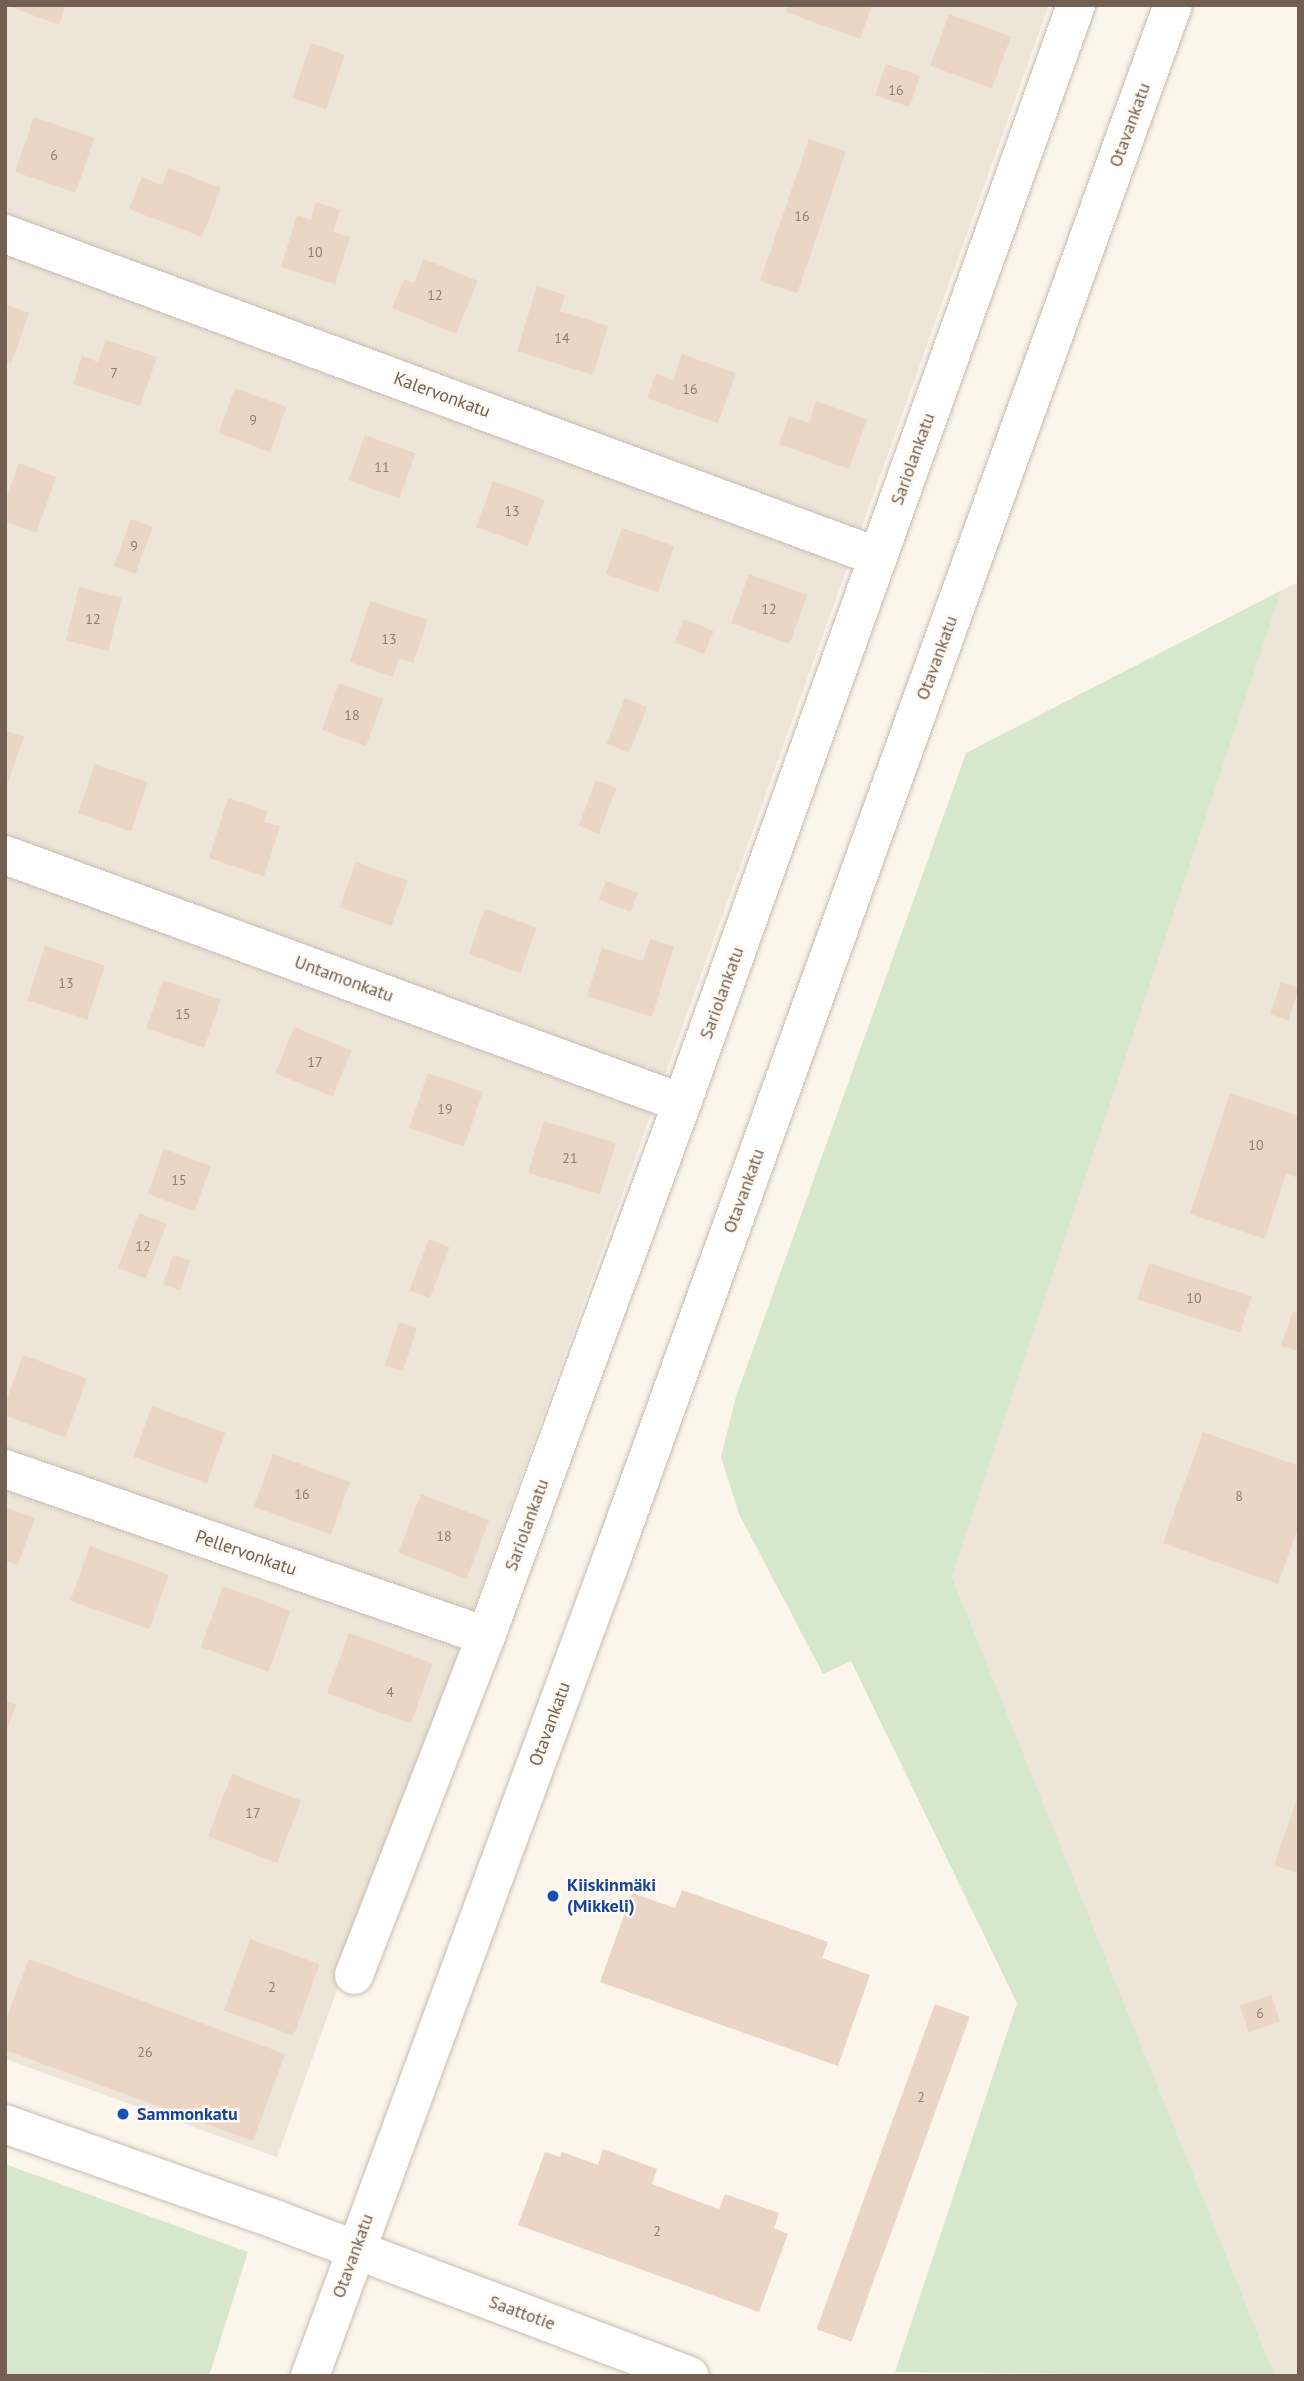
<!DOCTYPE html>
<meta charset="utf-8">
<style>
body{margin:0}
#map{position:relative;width:1304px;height:2381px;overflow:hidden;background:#fbf5ec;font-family:"PT Sans",sans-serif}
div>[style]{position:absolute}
.residential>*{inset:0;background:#eee5d9}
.green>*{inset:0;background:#d6e7cc}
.building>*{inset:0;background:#ebd5c5;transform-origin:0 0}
.roads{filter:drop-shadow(0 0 2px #c9bcb0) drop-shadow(0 0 2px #c9bcb0)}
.minor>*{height:38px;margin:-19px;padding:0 19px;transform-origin:19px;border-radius:19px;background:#fff}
.tertiary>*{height:38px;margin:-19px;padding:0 19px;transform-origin:19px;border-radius:19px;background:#fff}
.secondary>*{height:38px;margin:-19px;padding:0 19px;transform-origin:19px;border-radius:19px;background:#fff}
.dots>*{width:19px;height:19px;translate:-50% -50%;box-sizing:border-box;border:4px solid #fdf9f3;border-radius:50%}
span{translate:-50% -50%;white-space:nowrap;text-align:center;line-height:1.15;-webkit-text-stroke:5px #fdf9f3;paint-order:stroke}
.number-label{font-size:14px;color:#917c6f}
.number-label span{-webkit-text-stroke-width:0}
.street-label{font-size:18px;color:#735e52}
.transit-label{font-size:18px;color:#164399;font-weight:700}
.left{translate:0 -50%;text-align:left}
.frame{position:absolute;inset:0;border:7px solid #735e52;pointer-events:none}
</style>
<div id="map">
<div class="residential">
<i style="clip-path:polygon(5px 5px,1049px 5px,277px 2157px,5px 2059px)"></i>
<i style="clip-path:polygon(1299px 582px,1299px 2376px,1275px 2376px,952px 1577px,1282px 590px)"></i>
</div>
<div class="green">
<i style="clip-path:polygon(1282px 590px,952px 1577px,1275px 2376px,895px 2372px,1017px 2003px,851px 1661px,823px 1674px,739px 1514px,721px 1457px,736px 1397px,966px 753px)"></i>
<i style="clip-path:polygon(5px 2164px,248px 2252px,209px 2376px,5px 2376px)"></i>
</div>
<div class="building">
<i style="clip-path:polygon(6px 5px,66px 5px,59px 25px)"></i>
<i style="clip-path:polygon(788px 5px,872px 5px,860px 39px,786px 12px)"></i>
<i style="left:949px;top:14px;width:66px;height:55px;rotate:20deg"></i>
<i style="left:311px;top:43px;width:36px;height:58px;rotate:19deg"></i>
<i style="left:886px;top:64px;width:36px;height:33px;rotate:19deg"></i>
<i style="left:34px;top:117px;width:64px;height:58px;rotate:19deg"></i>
<i style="left:809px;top:139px;width:39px;height:150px;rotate:19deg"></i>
<i style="clip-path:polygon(168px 168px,221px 188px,202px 237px,129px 209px,142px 177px,162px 185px)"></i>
<i style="clip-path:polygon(316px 202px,340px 210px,333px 232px,350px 237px,335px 284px,281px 267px,297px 215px,311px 220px)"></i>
<i style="clip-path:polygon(424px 259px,478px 281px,456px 334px,392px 308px,404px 279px,414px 283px)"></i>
<i style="clip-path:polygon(537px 286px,565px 295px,560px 311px,608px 326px,593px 375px,517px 351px)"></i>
<i style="clip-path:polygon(5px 304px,29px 313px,11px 364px,5px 362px)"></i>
<i style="clip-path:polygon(106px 340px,157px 357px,140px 406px,73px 384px,82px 356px,98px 362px)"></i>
<i style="clip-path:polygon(682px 354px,736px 373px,718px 423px,647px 398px,656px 373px,673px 380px)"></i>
<i style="left:235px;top:388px;width:55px;height:48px;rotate:20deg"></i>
<i style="clip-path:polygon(816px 401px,867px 419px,849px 469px,779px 444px,789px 416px,809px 423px)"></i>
<i style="left:365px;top:435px;width:54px;height:48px;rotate:20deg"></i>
<i style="clip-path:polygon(19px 463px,56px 477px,36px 533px,5px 521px,5px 501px)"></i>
<i style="left:493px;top:481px;width:55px;height:49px;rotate:20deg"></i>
<i style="left:131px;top:519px;width:23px;height:50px;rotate:20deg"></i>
<i style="left:622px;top:528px;width:55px;height:49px;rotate:19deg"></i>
<i style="left:749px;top:574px;width:62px;height:52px;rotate:20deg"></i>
<i style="left:79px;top:587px;width:44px;height:55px;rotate:14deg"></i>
<i style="clip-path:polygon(370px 601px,428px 620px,413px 663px,399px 658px,393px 677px,350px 662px)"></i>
<i style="left:684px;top:619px;width:32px;height:25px;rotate:22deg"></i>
<i style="left:339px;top:683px;width:47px;height:50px;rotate:20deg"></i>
<i style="left:625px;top:698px;width:24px;height:49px;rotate:22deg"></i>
<i style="clip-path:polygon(5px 730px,24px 737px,6px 787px,5px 787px)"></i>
<i style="left:95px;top:764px;width:56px;height:52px;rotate:19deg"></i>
<i style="left:596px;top:780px;width:22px;height:49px;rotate:21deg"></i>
<i style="clip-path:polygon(228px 798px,268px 811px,264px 822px,280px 826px,264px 876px,209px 858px)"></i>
<i style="left:356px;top:862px;width:55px;height:48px;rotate:20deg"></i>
<i style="left:606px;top:881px;width:34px;height:20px;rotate:21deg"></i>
<i style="left:485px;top:909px;width:55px;height:48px;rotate:20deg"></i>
<i style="clip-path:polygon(650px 939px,674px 946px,652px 1017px,587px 996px,602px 948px,643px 961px)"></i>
<i style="left:45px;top:946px;width:63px;height:57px;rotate:18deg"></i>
<i style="left:163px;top:980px;width:61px;height:51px;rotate:19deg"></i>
<i style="left:1281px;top:982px;width:19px;height:34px;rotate:18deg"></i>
<i style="left:294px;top:1027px;width:62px;height:50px;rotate:22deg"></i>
<i style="left:428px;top:1073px;width:58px;height:58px;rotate:19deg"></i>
<i style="clip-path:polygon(1230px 1093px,1299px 1116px,1299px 1178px,1286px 1174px,1265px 1239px,1190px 1214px)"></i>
<i style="left:544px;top:1121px;width:75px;height:54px;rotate:17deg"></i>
<i style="left:164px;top:1149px;width:50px;height:48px;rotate:20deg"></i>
<i style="left:139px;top:1213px;width:30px;height:59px;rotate:21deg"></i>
<i style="left:429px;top:1239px;width:22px;height:55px;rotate:21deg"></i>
<i style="left:173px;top:1255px;width:18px;height:31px;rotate:19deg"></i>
<i style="left:1149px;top:1263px;width:108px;height:38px;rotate:18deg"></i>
<i style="clip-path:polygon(1293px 1311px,1299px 1313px,1299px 1351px,1281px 1346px)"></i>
<i style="left:399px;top:1322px;width:19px;height:46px;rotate:18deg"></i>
<i style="left:23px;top:1355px;width:68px;height:63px;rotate:20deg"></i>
<i style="left:152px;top:1406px;width:78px;height:54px;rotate:20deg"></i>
<i style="clip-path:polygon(1203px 1432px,1299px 1466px,1299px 1526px,1278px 1584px,1163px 1543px)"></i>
<i style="left:273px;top:1454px;width:82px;height:56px;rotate:20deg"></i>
<i style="left:421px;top:1494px;width:73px;height:63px;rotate:21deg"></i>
<i style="clip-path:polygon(5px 1507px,35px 1518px,18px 1565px,5px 1561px)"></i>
<i style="left:90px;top:1546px;width:84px;height:58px;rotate:20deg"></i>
<i style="left:223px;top:1586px;width:72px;height:65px;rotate:20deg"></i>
<i style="left:349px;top:1633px;width:89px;height:64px;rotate:20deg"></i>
<i style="clip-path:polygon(5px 1701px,16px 1705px,6px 1733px,5px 1733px)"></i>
<i style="left:232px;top:1774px;width:74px;height:67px;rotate:21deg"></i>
<i style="clip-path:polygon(1298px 1796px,1299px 1796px,1299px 1874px,1274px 1865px)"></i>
<i style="clip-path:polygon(682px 1890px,828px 1942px,822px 1958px,870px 1975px,838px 2066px,600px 1982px,632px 1893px,675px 1908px)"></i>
<i style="left:250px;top:1939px;width:74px;height:76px;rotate:20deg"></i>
<i style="clip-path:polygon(29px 1959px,285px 2054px,253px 2141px,5px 2050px,5px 2021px)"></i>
<i style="left:1271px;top:1995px;width:28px;height:33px;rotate:71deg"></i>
<i style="left:935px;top:2004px;width:37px;height:346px;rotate:20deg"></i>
<i style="clip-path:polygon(603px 2149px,657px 2169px,652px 2184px,702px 2203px,719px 2209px,725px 2194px,779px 2213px,774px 2228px,788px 2234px,759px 2312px,518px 2225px,545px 2152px,560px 2157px,562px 2152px,598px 2165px)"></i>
</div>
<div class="roads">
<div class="minor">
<i style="left:5px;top:234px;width:931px;rotate:20.3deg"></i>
<i style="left:5px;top:855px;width:721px;rotate:20.12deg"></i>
<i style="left:5px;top:1469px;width:509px;rotate:19.15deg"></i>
<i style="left:354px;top:1975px;width:364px;rotate:-68.7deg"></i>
<i style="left:486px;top:1636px;width:568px;rotate:-69.81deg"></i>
<i style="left:682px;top:1103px;width:1167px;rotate:-70.26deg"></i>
</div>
<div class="tertiary">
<i style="left:5px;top:2124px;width:288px;rotate:19.4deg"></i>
<i style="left:277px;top:2220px;width:441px;rotate:20.7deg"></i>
</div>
<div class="secondary">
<i style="left:310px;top:2376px;width:875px;rotate:-69.74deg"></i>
<i style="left:613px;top:1555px;width:1648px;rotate:-70.14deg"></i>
</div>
</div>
<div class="dots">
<i style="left:553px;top:1896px;background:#1a4fb4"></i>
<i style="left:123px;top:2114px;background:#1a4fb4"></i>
</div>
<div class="number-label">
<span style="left:896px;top:90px">16</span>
<span style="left:54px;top:155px">6</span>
<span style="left:802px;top:216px">16</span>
<span style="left:315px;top:252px">10</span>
<span style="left:435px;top:295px">12</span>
<span style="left:562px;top:338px">14</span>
<span style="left:114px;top:373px">7</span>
<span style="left:690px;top:389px">16</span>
<span style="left:253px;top:420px">9</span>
<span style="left:382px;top:467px">11</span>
<span style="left:512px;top:511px">13</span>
<span style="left:134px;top:546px">9</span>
<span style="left:769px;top:609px">12</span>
<span style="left:93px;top:619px">12</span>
<span style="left:389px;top:639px">13</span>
<span style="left:352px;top:715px">18</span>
<span style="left:66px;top:983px">13</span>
<span style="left:183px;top:1014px">15</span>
<span style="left:315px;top:1062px">17</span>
<span style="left:445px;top:1109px">19</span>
<span style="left:1256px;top:1145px">10</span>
<span style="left:570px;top:1158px">21</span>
<span style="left:179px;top:1180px">15</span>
<span style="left:143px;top:1246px">12</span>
<span style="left:1194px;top:1298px">10</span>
<span style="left:302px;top:1494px">16</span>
<span style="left:1239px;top:1496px">8</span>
<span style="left:444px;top:1536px">18</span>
<span style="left:390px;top:1692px">4</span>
<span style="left:253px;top:1813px">17</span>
<span style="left:272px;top:1987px">2</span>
<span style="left:1260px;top:2013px">6</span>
<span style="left:145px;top:2052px">26</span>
<span style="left:921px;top:2097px">2</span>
<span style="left:657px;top:2231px">2</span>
</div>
<div class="street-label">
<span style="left:1130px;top:125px;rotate:-70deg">Otavankatu</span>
<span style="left:442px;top:395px;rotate:20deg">Kalervonkatu</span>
<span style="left:913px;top:459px;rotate:-70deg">Sariolankatu</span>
<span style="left:937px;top:658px;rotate:-70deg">Otavankatu</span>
<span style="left:344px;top:979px;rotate:20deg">Untamonkatu</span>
<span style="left:722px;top:993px;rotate:-70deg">Sariolankatu</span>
<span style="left:744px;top:1191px;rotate:-70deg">Otavankatu</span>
<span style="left:527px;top:1525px;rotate:-70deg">Sariolankatu</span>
<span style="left:246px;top:1553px;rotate:19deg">Pellervonkatu</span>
<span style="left:550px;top:1724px;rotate:-70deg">Otavankatu</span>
<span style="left:353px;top:2256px;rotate:-70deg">Otavankatu</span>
<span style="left:522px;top:2313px;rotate:20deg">Saattotie</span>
</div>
<div class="transit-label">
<span class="left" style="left:567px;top:1896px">Kiiskinmäki<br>(Mikkeli)</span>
<span class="left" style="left:137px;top:2114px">Sammonkatu</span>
</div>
<div class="frame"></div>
</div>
